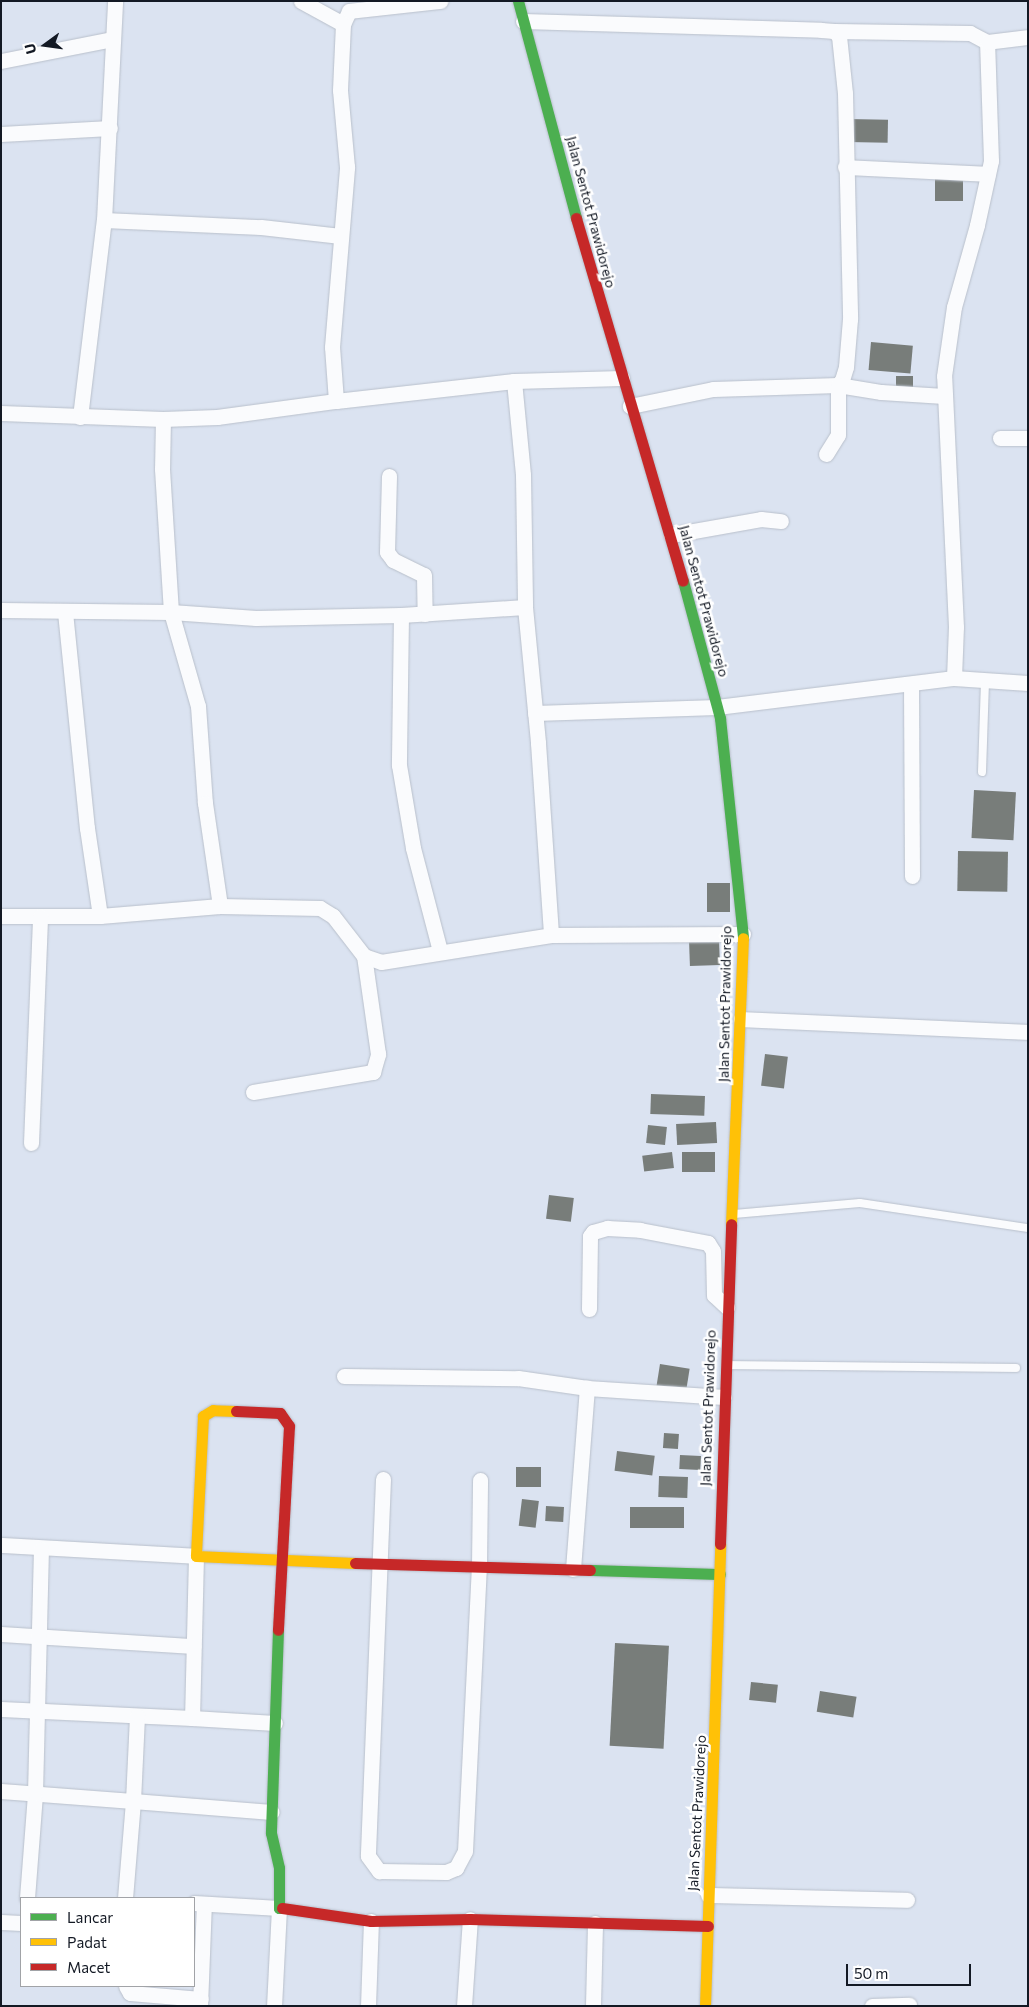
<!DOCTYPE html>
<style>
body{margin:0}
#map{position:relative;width:1029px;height:2007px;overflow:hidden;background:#dbe3f1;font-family:Commissioner,sans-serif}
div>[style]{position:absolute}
.building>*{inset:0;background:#787d7a;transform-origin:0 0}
.roads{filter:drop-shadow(0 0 1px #b9c0cb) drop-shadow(0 0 1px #b9c0cb)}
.lane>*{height:8px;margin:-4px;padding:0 4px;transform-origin:4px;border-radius:4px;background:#fafbfd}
.street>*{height:15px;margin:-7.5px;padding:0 7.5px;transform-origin:7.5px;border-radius:7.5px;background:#fafbfd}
.fast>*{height:11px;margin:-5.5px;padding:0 5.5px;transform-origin:5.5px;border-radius:5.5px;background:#4caf50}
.slow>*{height:11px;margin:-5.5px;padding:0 5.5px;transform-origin:5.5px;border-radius:5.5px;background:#ffc107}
.jam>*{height:11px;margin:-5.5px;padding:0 5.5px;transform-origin:5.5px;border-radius:5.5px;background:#c62828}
span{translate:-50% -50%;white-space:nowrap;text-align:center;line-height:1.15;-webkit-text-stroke:5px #fff;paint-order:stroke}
.street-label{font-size:14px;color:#131924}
.frame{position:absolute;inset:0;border:2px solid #131924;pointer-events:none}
.legend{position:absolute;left:20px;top:1897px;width:175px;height:90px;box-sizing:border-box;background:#fff;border:1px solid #a1a3a7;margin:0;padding:6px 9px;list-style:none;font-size:15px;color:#131924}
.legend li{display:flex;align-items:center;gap:10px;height:25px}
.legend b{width:25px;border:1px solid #a1a3a7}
.north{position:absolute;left:20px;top:20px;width:50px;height:50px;-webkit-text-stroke:4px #fff;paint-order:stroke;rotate:256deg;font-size:14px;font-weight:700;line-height:20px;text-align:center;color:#131924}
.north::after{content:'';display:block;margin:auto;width:18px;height:22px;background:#131924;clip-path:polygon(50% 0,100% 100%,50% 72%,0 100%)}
.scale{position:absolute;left:846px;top:1964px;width:125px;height:22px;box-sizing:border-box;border:2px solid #131924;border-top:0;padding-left:6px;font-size:15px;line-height:18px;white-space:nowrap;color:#131924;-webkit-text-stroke:4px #fff;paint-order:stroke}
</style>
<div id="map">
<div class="building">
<i style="left:848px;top:119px;width:40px;height:23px;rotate:1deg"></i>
<i style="left:963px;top:179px;width:22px;height:28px;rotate:90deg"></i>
<i style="left:871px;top:342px;width:42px;height:28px;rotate:5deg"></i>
<i style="left:896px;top:376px;width:17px;height:11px"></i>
<i style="left:974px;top:790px;width:42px;height:48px;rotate:3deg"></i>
<i style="left:958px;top:851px;width:50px;height:40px;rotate:1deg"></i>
<i style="left:730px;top:883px;width:29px;height:23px;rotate:90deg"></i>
<i style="left:719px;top:939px;width:26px;height:30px;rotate:88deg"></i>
<i style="left:765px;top:1054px;width:23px;height:32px;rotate:7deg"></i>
<i style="left:651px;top:1094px;width:54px;height:20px;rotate:2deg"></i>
<i style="left:716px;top:1122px;width:21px;height:40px;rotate:87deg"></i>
<i style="left:648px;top:1125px;width:19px;height:18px;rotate:6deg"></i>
<i style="left:672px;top:1152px;width:16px;height:30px;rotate:83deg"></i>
<i style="left:682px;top:1152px;width:33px;height:20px"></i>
<i style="left:549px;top:1195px;width:25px;height:24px;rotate:7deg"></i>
<i style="left:660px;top:1364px;width:30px;height:23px;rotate:9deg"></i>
<i style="left:664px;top:1433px;width:15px;height:15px;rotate:4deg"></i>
<i style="left:617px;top:1451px;width:38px;height:20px;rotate:7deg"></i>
<i style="left:680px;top:1455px;width:21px;height:14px;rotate:3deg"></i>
<i style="left:516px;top:1467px;width:25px;height:20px"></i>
<i style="left:659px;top:1476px;width:29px;height:21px;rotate:2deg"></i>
<i style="left:522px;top:1499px;width:17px;height:27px;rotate:7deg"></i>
<i style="left:546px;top:1506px;width:18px;height:15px;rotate:3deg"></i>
<i style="left:630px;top:1507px;width:54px;height:21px"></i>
<i style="left:615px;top:1643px;width:54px;height:103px;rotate:3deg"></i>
<i style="left:751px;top:1682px;width:27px;height:18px;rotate:6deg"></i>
<i style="left:820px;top:1691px;width:37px;height:21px;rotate:9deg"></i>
</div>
<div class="roads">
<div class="lane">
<i style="left:982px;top:772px;width:92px;rotate:-88.1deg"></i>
<i style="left:734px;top:1214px;width:126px;rotate:-5deg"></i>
<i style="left:860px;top:1203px;width:170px;rotate:8.5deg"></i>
<i style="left:726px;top:1365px;width:290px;rotate:0.6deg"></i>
</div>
<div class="street">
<i style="left:301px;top:1px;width:48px;rotate:28.7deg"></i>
<i style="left:523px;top:21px;width:298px;rotate:1.7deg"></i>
<i style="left:821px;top:30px;width:13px;rotate:4deg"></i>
<i style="left:834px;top:31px;width:7px;rotate:45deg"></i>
<i style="left:839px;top:36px;width:57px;rotate:84deg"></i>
<i style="left:845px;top:93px;width:226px;rotate:88.7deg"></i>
<i style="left:850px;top:319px;width:48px;rotate:94.8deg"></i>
<i style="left:846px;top:367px;width:14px;rotate:107deg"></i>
<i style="left:842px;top:380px;width:6px;rotate:129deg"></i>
<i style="left:838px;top:385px;width:125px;rotate:178.2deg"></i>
<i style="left:713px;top:389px;width:85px;rotate:168.4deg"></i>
<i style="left:834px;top:31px;width:136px;rotate:0.8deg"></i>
<i style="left:970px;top:33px;width:19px;rotate:28deg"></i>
<i style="left:1px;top:61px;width:113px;rotate:-11.2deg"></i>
<i style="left:1px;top:134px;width:109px;rotate:-3.2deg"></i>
<i style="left:845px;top:167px;width:143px;rotate:2.8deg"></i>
<i style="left:104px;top:220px;width:157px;rotate:2.6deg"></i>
<i style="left:261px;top:227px;width:80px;rotate:6.5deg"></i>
<i style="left:514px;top:381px;width:94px;rotate:84.5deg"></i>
<i style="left:523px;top:475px;width:132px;rotate:89.1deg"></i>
<i style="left:336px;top:401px;width:179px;rotate:-6.4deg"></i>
<i style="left:514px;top:381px;width:108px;rotate:-1.6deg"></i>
<i style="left:1px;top:413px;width:162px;rotate:2.1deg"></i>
<i style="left:163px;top:419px;width:54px;rotate:-2.1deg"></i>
<i style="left:217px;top:417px;width:120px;rotate:-7.7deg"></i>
<i style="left:336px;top:401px;width:54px;rotate:-94.2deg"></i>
<i style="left:332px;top:347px;width:181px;rotate:-85.2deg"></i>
<i style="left:347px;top:167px;width:77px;rotate:-95.2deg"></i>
<i style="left:340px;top:90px;width:66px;rotate:-87.4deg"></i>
<i style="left:343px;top:24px;width:14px;rotate:-65deg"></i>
<i style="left:349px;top:11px;width:92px;rotate:-6.3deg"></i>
<i style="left:80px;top:417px;width:198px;rotate:-83.1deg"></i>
<i style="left:104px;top:220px;width:219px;rotate:-87.1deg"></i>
<i style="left:163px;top:419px;width:50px;rotate:91.1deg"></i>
<i style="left:162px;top:469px;width:143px;rotate:86.4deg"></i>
<i style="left:171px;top:612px;width:98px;rotate:74deg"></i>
<i style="left:198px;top:706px;width:97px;rotate:85.9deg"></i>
<i style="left:205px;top:803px;width:104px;rotate:81.7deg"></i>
<i style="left:1000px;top:438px;width:28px"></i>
<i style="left:826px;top:454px;width:22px;rotate:-58deg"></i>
<i style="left:838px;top:435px;width:50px;rotate:-90deg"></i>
<i style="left:838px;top:385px;width:44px;rotate:9.2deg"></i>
<i style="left:881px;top:392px;width:63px;rotate:3.6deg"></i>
<i style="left:389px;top:476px;width:76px;rotate:91.5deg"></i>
<i style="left:387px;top:552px;width:10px;rotate:53deg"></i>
<i style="left:393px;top:560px;width:34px;rotate:26deg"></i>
<i style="left:424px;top:575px;width:39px;rotate:89deg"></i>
<i style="left:671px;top:535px;width:91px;rotate:-10.1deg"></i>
<i style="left:761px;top:519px;width:20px;rotate:6deg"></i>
<i style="left:1px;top:610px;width:170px;rotate:0.7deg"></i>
<i style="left:171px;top:612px;width:85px;rotate:4deg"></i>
<i style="left:256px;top:618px;width:145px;rotate:-1.2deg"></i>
<i style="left:401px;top:615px;width:124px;rotate:-3.7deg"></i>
<i style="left:525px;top:607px;width:137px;rotate:84.5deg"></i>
<i style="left:538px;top:743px;width:192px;rotate:86.1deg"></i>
<i style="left:65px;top:612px;width:217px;rotate:84.2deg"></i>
<i style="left:87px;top:828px;width:89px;rotate:81.6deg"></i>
<i style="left:401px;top:615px;width:150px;rotate:90.8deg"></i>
<i style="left:399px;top:765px;width:84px;rotate:80.4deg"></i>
<i style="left:413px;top:848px;width:106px;rotate:75.3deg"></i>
<i style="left:954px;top:678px;width:51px;rotate:-87.8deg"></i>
<i style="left:956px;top:627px;width:251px;rotate:-92.7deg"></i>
<i style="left:944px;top:376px;width:70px;rotate:-81.8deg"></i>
<i style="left:954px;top:307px;width:85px;rotate:-74.3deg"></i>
<i style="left:977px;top:225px;width:66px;rotate:-77.7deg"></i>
<i style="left:991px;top:161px;width:119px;rotate:-91.9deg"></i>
<i style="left:987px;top:42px;width:41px;rotate:-7deg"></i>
<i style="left:911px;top:684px;width:192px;rotate:89.7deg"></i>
<i style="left:535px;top:713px;width:182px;rotate:-1.9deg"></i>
<i style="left:717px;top:707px;width:239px;rotate:-7deg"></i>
<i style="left:954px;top:678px;width:74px;rotate:3.9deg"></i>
<i style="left:1px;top:916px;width:99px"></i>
<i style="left:100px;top:916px;width:120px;rotate:-4.8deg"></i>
<i style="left:220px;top:906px;width:100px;rotate:1.1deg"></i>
<i style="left:320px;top:908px;width:15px;rotate:32deg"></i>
<i style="left:333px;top:916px;width:51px;rotate:52.2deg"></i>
<i style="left:364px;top:956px;width:18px;rotate:19deg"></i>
<i style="left:381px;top:962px;width:172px;rotate:-9deg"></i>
<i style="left:551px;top:935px;width:192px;rotate:-0.3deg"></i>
<i style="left:741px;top:1019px;width:287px;rotate:2.6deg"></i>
<i style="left:253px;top:1092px;width:122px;rotate:-9.5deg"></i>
<i style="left:373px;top:1072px;width:19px;rotate:-74deg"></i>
<i style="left:378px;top:1054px;width:99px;rotate:-98.1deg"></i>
<i style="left:31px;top:1143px;width:227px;rotate:-87.7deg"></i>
<i style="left:589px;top:1309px;width:73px;rotate:-89.2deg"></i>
<i style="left:590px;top:1236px;width:5px;rotate:-53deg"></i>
<i style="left:593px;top:1232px;width:15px;rotate:-16deg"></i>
<i style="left:607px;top:1228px;width:33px;rotate:3deg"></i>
<i style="left:640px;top:1230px;width:69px;rotate:10.8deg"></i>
<i style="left:708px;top:1243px;width:9px;rotate:58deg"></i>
<i style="left:713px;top:1251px;width:44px;rotate:88.7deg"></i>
<i style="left:714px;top:1295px;width:18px;rotate:43deg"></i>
<i style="left:344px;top:1376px;width:174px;rotate:0.7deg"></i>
<i style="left:518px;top:1378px;width:70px;rotate:8.2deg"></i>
<i style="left:587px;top:1388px;width:137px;rotate:3.8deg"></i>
<i style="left:383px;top:1479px;width:377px;rotate:92.3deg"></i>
<i style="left:368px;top:1856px;width:19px;rotate:54deg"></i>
<i style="left:379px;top:1871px;width:67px;rotate:0.9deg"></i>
<i style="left:446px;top:1872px;width:11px;rotate:-22deg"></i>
<i style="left:456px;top:1868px;width:19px;rotate:-62deg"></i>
<i style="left:465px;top:1851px;width:285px;rotate:-87.2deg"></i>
<i style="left:479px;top:1566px;width:86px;rotate:-89.3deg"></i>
<i style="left:1px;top:1545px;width:195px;rotate:3.2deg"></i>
<i style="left:196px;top:1556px;width:162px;rotate:91.4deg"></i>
<i style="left:192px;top:1718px;width:191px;rotate:-177.3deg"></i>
<i style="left:573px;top:1569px;width:182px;rotate:-85.6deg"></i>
<i style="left:1px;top:1634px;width:193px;rotate:3.6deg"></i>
<i style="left:137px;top:1716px;width:85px;rotate:92.7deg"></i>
<i style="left:133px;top:1801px;width:139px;rotate:4.5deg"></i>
<i style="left:192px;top:1718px;width:83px;rotate:3.4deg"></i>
<i style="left:1px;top:1791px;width:132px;rotate:4.3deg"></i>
<i style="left:133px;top:1801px;width:97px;rotate:94.7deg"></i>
<i style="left:708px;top:1895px;width:199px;rotate:1.4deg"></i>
<i style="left:27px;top:1898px;width:105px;rotate:-85.6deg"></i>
<i style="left:35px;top:1793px;width:244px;rotate:-88.6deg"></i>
<i style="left:194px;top:1903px;width:85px;rotate:3.4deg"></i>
<i style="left:279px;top:1908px;width:98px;rotate:92.9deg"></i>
<i style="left:1px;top:1922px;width:20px;rotate:3deg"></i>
<i style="left:126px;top:1986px;width:8px;rotate:60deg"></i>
<i style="left:130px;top:1993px;width:71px;rotate:4.8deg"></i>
<i style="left:200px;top:2006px;width:102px;rotate:-87.8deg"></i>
<i style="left:368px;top:2006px;width:85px;rotate:-88deg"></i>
<i style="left:464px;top:2006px;width:87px;rotate:-86.1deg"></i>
<i style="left:593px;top:2006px;width:83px;rotate:-88.6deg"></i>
<i style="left:872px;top:2006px;width:37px;rotate:-2deg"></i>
</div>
<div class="fast">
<i style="left:518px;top:1px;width:225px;rotate:75deg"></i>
<i style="left:683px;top:581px;width:142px;rotate:74.9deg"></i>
<i style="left:720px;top:718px;width:221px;rotate:84deg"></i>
<i style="left:590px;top:1570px;width:130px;rotate:1.8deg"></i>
<i style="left:278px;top:1630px;width:203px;rotate:92deg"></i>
<i style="left:271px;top:1833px;width:36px;rotate:77deg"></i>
<i style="left:279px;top:1868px;width:40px;rotate:90deg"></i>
<i style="left:279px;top:1908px;width:3px"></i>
</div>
<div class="slow">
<i style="left:731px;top:1224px;width:286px;rotate:-87.6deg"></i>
<i style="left:236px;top:1411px;width:23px;rotate:-178deg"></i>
<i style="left:213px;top:1410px;width:12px;rotate:149deg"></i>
<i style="left:203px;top:1416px;width:140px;rotate:92.9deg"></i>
<i style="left:196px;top:1556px;width:159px;rotate:2.5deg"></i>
<i style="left:705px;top:2006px;width:462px;rotate:-88.1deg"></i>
</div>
<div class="jam">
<i style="left:576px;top:218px;width:378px;rotate:73.6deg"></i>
<i style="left:236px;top:1411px;width:44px;rotate:2.6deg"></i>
<i style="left:280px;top:1413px;width:16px;rotate:55deg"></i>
<i style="left:289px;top:1426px;width:204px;rotate:93.1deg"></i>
<i style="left:720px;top:1544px;width:320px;rotate:-88deg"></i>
<i style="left:355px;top:1563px;width:235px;rotate:1.7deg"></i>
<i style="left:282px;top:1908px;width:90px;rotate:8.3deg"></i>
<i style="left:371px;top:1921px;width:99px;rotate:-1.2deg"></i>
<i style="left:470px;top:1919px;width:238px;rotate:1.7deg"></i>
</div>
</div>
<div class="street-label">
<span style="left:591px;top:212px;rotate:75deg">Jalan Sentot Prawidorejo</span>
<span style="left:704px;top:601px;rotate:75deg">Jalan Sentot Prawidorejo</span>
<span style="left:725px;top:1004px;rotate:-89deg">Jalan Sentot Prawidorejo</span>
<span style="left:708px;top:1408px;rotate:-88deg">Jalan Sentot Prawidorejo</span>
<span style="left:697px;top:1813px;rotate:-87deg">Jalan Sentot Prawidorejo</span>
</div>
<div class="frame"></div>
<ul class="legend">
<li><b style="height:6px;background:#4caf50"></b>Lancar</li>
<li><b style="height:6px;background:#ffc107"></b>Padat</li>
<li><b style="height:6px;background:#c62828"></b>Macet</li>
</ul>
<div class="north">U</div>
<div class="scale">50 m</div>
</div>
